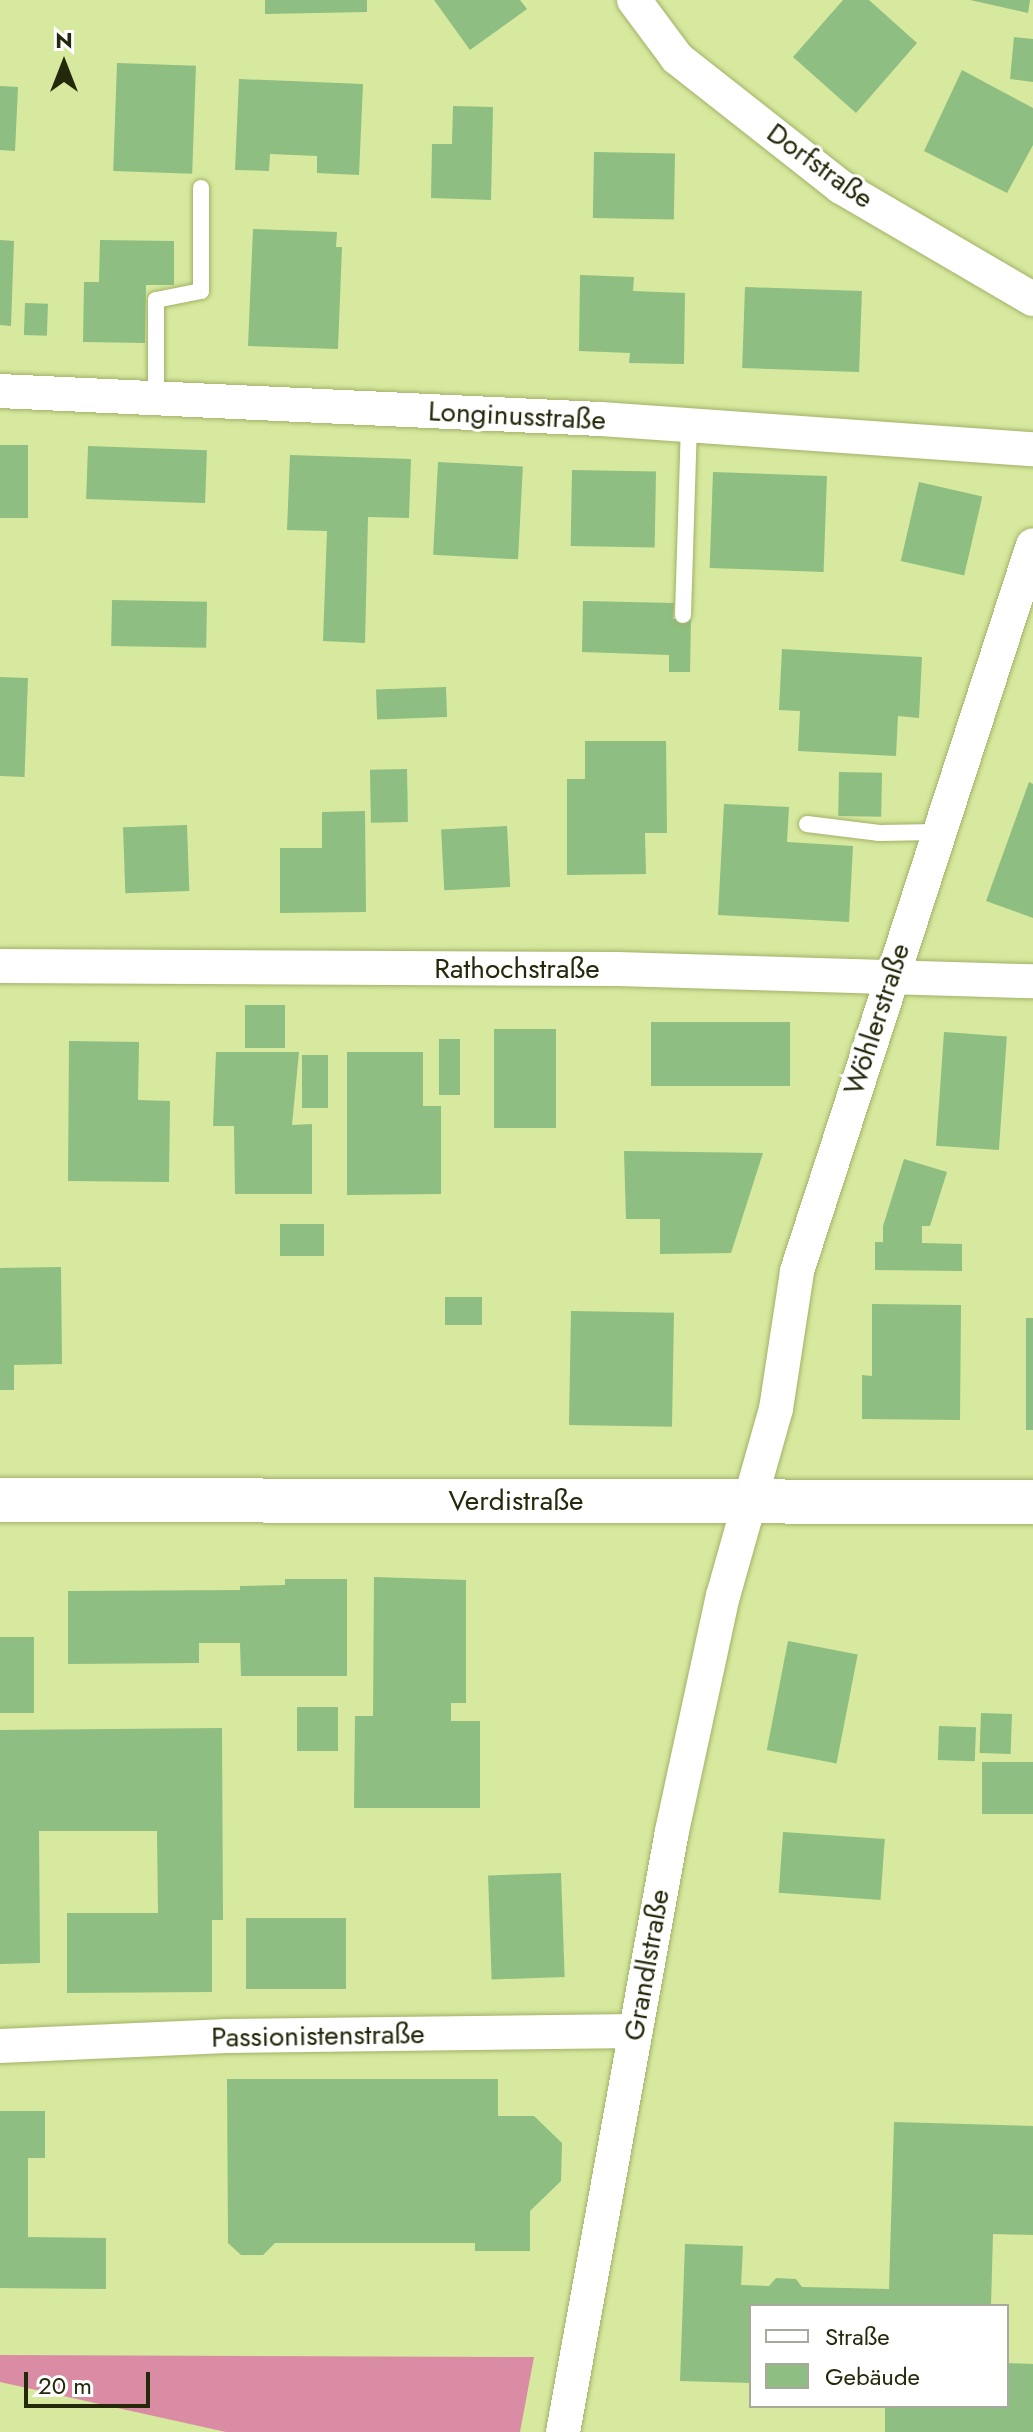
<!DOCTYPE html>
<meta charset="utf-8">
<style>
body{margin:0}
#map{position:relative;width:1033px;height:2432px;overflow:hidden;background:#d7e99e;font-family:Jost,sans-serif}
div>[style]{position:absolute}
.forest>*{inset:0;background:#da8ca5}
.building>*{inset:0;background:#8ebe81;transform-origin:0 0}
.roads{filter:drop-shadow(0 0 2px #a1b168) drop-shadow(0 0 2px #a1b168)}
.service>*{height:16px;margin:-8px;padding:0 8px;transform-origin:8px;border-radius:8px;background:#fff}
.minor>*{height:34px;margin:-17px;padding:0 17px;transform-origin:17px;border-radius:17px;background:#fff}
.primary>*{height:44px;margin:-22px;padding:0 22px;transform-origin:22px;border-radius:22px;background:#fff}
span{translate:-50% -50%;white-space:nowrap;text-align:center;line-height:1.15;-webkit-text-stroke:6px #fff;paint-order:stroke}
.street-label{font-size:28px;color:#23290a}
.legend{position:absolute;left:749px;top:2304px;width:260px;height:104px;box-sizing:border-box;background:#fff;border:2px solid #a7a99d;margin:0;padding:10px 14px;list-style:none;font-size:24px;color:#23290a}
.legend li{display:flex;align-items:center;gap:16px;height:40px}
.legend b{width:40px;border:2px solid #a7a99d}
.north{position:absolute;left:24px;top:24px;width:80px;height:80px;-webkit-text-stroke:6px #fff;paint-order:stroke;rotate:0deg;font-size:22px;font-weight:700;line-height:32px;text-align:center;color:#23290a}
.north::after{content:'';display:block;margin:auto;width:28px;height:36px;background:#23290a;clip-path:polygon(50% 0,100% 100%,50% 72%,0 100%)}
.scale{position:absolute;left:24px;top:2372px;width:126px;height:36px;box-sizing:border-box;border:4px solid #23290a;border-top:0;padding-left:10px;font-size:24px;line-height:28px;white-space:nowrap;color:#23290a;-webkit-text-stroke:6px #fff;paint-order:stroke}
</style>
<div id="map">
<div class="forest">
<i style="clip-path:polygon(0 2355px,534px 2357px,520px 2432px,226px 2432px,0 2382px)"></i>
</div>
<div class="building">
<i style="clip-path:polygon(265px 0,367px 0,367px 12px,265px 14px)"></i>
<i style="clip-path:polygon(434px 0,520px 0,527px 9px,470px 50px)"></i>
<i style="clip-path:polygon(843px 0,869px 0,917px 43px,856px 113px,793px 57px)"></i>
<i style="clip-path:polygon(970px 0,1030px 0,1028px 13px)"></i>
<i style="clip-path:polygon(1014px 37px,1033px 39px,1033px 82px,1010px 79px)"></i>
<i style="left:117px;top:63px;width:79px;height:108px;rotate:2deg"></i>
<i style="clip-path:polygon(962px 70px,1033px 108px,1033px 145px,1007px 193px,924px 151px)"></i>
<i style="clip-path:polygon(239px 79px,363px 84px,359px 175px,317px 173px,317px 156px,270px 154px,269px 171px,235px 170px)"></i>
<i style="clip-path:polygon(0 86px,18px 87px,15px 151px,0 150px)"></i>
<i style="clip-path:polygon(453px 106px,493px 107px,491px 200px,431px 198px,432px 144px,452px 144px)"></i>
<i style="left:594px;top:152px;width:81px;height:66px;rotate:1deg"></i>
<i style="clip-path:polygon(253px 229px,337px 232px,336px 247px,342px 247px,338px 349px,248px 346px)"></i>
<i style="clip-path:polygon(0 240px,14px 241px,11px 326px,0 325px)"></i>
<i style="clip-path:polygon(100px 240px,174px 241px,174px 285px,146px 285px,145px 343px,83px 342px,84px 282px,99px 282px)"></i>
<i style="clip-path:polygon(580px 275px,634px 277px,633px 291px,685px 293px,684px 364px,629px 363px,630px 353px,579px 351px)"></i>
<i style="left:745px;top:287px;width:117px;height:81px;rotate:2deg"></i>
<i style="left:25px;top:303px;width:23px;height:32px;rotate:2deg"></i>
<i style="left:0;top:445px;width:28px;height:73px"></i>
<i style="left:88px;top:446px;width:119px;height:53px;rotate:2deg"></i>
<i style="clip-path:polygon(290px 455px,411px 459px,409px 518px,368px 517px,365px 643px,323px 641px,327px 531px,287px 530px)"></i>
<i style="left:438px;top:462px;width:85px;height:93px;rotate:3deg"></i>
<i style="left:572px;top:470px;width:84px;height:76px;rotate:1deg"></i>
<i style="left:713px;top:472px;width:114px;height:96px;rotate:2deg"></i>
<i style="left:919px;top:482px;width:65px;height:81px;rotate:13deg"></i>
<i style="left:112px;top:600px;width:95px;height:46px;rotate:1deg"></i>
<i style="clip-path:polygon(583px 601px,674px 603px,673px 619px,691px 619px,690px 672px,669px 672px,669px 655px,582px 652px)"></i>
<i style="clip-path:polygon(782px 649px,922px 657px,919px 718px,898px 716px,896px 756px,798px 751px,800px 711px,779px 710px)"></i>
<i style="left:0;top:677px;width:28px;height:99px;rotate:2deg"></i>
<i style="left:446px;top:687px;width:30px;height:70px;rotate:88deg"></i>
<i style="clip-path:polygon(585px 741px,666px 741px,667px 833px,645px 833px,646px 874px,567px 875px,567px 779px,585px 779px)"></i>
<i style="left:407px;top:769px;width:53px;height:37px;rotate:89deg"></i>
<i style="left:839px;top:772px;width:43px;height:44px;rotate:1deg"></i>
<i style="clip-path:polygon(1029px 782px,1033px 784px,1033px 918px,986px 901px)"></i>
<i style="clip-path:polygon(724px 804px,789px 807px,787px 842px,853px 846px,849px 922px,718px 915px)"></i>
<i style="clip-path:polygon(365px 811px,366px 912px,280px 913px,280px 848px,322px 848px,322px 812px)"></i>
<i style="left:187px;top:825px;width:66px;height:64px;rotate:88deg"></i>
<i style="left:507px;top:826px;width:61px;height:66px;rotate:87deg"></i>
<i style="left:245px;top:1005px;width:40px;height:43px"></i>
<i style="left:651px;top:1022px;width:139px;height:64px"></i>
<i style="left:556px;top:1029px;width:99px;height:62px;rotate:90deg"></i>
<i style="left:944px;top:1032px;width:63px;height:114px;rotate:4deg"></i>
<i style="left:460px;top:1039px;width:56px;height:21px;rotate:90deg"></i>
<i style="clip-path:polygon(69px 1041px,139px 1042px,138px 1100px,170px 1101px,169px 1182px,68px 1181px)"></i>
<i style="clip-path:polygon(216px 1052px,299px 1052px,292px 1125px,312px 1124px,312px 1194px,235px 1194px,234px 1126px,213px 1126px)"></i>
<i style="clip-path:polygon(347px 1052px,423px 1052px,423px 1106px,441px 1106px,441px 1194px,347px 1195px)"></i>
<i style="left:302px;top:1055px;width:26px;height:53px"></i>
<i style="clip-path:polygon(624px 1151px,763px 1153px,731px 1253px,660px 1254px,660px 1219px,626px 1219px)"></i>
<i style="clip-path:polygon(904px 1159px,947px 1172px,930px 1226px,922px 1226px,922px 1243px,962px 1244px,962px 1271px,875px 1270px,875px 1242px,883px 1242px,883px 1226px)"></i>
<i style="left:280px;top:1224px;width:44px;height:32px"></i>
<i style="clip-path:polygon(61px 1267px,62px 1364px,14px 1365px,14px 1390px,0 1390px,0 1268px)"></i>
<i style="left:445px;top:1297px;width:37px;height:28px"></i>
<i style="clip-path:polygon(872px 1304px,961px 1305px,960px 1420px,862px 1419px,862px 1375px,872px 1376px)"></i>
<i style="left:571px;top:1311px;width:103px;height:114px;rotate:1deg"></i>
<i style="left:1026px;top:1318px;width:7px;height:112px"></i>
<i style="clip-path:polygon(374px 1577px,466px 1580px,466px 1703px,451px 1703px,451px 1721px,480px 1721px,480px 1808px,354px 1808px,355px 1716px,373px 1716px)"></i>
<i style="clip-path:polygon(285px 1579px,347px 1579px,347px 1676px,241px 1676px,240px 1643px,199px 1643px,199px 1663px,68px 1664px,68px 1591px,240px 1590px,240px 1586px,285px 1585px)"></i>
<i style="left:0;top:1637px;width:34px;height:76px"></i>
<i style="left:788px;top:1641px;width:71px;height:111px;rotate:11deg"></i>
<i style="left:297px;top:1707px;width:41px;height:44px"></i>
<i style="left:981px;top:1713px;width:31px;height:40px;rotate:2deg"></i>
<i style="left:939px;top:1726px;width:37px;height:34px;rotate:2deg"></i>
<i style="clip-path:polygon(222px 1728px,223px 1920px,212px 1920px,212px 1992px,67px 1993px,67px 1913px,158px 1913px,157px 1831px,39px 1831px,40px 1963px,0 1964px,0 1730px)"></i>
<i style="left:982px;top:1762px;width:51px;height:52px"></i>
<i style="left:783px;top:1832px;width:102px;height:61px;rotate:4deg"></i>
<i style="left:561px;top:1873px;width:104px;height:73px;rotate:88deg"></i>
<i style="left:246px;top:1918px;width:100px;height:71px"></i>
<i style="clip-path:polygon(227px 2079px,498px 2079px,498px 2116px,534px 2116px,562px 2143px,561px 2181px,530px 2211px,530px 2251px,475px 2251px,475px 2243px,275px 2243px,263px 2255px,241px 2255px,228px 2243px)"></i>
<i style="clip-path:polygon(0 2111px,45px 2111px,45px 2158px,28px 2158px,28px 2237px,106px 2238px,106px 2289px,0 2288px)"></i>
<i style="clip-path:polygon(894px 2122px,1033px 2126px,1033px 2235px,993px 2234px,991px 2306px,751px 2306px,751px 2383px,680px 2381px,685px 2244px,743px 2246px,741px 2285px,769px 2286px,776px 2278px,796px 2279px,802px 2287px,889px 2289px)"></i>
<i style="clip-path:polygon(1007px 2363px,1033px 2364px,1033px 2432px,885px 2432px,885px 2406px,1007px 2406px)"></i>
</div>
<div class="roads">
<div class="service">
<i style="left:156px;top:400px;width:100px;rotate:-90deg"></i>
<i style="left:156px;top:300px;width:46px;rotate:-11.3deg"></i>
<i style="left:201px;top:291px;width:103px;rotate:-90deg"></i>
<i style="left:683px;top:615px;width:189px;rotate:-88.2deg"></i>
<i style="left:807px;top:824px;width:73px;rotate:7.1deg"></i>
<i style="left:879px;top:833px;width:59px;rotate:-1deg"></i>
</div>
<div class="minor">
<i style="left:634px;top:0;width:72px;rotate:53.4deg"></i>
<i style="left:677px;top:58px;width:209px;rotate:38.2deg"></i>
<i style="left:841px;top:187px;width:222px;rotate:30.3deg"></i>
<i style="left:0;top:391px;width:601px;rotate:2.67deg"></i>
<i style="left:600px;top:419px;width:434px;rotate:4deg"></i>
<i style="left:0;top:966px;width:617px;rotate:0.28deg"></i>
<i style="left:617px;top:969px;width:416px;rotate:1.7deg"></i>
<i style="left:0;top:2046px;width:227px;rotate:-2.5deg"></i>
<i style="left:227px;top:2036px;width:408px;rotate:-0.7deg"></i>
<i style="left:563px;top:2432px;width:611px;rotate:-79.72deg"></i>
<i style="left:672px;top:1831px;width:240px;rotate:-77.8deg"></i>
<i style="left:723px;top:1596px;width:194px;rotate:-74.2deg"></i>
<i style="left:776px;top:1409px;width:140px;rotate:-81.3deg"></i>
<i style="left:797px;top:1271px;width:763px;rotate:-71.99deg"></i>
</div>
<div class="primary">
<i style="left:0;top:1500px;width:1033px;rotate:0.11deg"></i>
</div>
</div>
<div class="street-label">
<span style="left:820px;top:166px;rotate:36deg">Dorfstraße</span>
<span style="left:517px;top:416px;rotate:3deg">Longinusstraße</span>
<span style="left:517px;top:969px">Rathochstraße</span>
<span style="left:877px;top:1019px;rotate:-72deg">Wöhlerstraße</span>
<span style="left:516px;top:1501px">Verdistraße</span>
<span style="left:647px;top:1965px;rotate:-80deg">Grandlstraße</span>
<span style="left:318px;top:2036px;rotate:-1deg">Passionistenstraße</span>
</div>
<ul class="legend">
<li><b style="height:10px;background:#fff"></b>Straße</li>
<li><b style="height:22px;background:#8ebe81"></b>Gebäude</li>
</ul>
<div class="north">N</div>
<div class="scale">20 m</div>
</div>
